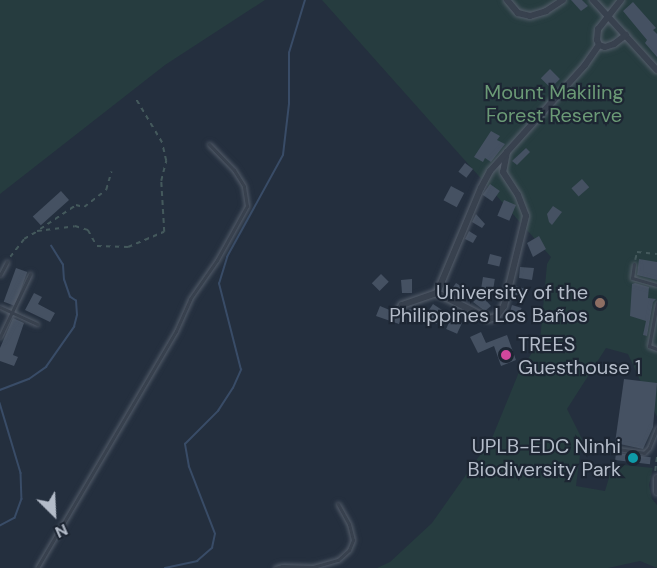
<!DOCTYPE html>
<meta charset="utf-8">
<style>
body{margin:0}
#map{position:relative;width:657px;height:568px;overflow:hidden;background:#242f3e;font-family:"DM Sans",sans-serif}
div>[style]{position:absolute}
.green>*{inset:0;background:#263c3f}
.stream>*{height:1.5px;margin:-0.75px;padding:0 0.75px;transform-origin:0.75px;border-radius:0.75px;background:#394c67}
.building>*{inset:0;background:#455162;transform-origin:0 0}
.path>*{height:1.5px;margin-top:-0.75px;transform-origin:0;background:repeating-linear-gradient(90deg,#44595c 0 4.5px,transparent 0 9px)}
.roads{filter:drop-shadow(0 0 2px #565f6c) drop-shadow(0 0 2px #565f6c)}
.lane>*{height:3px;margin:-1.5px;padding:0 1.5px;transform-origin:1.5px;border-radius:1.5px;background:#38414e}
.street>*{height:6px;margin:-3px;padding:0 3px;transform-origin:3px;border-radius:3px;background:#38414e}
.dots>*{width:16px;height:16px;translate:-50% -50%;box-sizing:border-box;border:3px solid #1d2633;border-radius:50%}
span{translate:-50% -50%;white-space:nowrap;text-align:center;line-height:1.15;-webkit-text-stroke:4.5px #1d2633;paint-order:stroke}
.park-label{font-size:20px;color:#6b9a76}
.poi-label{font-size:20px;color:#b4bcc9}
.right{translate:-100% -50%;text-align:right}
.left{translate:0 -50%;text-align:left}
.north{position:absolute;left:24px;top:484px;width:60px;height:60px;-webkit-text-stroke:4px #1d2633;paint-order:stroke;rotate:156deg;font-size:16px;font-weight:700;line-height:24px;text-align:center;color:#b4bcc9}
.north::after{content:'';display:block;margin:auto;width:21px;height:27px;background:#b4bcc9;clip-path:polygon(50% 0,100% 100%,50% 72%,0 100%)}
</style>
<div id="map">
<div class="green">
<i style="clip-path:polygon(0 0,265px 0,165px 65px,0 194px)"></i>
<i style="clip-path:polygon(322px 0,657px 0,657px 417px,628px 354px,606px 348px,567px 409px,582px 439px,576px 486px,605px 491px,613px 464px,653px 468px,649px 485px,652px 499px,657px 505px,657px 568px,640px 561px,608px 568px,377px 568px,390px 562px,432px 523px,492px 438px,519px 372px,540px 341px,547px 264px,551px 257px)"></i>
</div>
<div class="stream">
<i style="left:0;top:390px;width:31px;rotate:-21deg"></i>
<i style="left:29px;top:379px;width:21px;rotate:-35deg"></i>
<i style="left:46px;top:367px;width:49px;rotate:-55deg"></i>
<i style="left:74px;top:327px;width:12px;rotate:-76deg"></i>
<i style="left:77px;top:315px;width:14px;rotate:-94deg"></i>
<i style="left:76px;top:301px;width:7px;rotate:-146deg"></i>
<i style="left:70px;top:297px;width:18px;rotate:-109deg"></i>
<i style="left:64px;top:280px;width:15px;rotate:-94deg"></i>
<i style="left:63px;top:265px;width:22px;rotate:-122deg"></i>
<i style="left:0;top:403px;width:73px;rotate:73.3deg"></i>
<i style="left:21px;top:473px;width:26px;rotate:88deg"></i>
<i style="left:22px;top:499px;width:20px;rotate:110deg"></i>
<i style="left:15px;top:518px;width:17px;rotate:152deg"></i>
<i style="left:165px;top:568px;width:33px;rotate:-12deg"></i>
<i style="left:197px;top:561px;width:20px;rotate:-41deg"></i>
<i style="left:212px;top:548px;width:14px;rotate:-78deg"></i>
<i style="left:215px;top:534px;width:72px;rotate:-111.2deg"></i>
<i style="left:189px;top:467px;width:23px;rotate:-100deg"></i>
<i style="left:185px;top:444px;width:47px;rotate:-45deg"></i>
<i style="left:218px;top:411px;width:27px;rotate:-57deg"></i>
<i style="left:233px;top:388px;width:20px;rotate:-66deg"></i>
<i style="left:241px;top:370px;width:89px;rotate:-104.3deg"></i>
<i style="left:219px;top:284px;width:28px;rotate:-73deg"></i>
<i style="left:227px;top:257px;width:116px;rotate:-61.2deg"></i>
<i style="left:283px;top:155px;width:51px;rotate:-83.3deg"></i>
<i style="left:289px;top:104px;width:51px;rotate:-90deg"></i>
<i style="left:289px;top:53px;width:55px;rotate:-73.2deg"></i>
</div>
<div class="building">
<i style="clip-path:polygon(571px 0,582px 0,588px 6px,581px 11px)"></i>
<i style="clip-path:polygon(633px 2px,656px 28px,653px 30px,657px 34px,657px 57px,645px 43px,647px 40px,623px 11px)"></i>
<i style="left:550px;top:69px;width:14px;height:13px;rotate:45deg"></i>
<i style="clip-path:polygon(491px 131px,500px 136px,497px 140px,505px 144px,491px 162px,485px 158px,483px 162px,474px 157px)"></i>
<i style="clip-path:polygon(526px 148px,530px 152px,517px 165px,512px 161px)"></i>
<i style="left:465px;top:163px;width:10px;height:11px;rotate:37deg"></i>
<i style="left:582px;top:179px;width:11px;height:14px;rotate:49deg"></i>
<i style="left:490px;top:184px;width:12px;height:13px;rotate:35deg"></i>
<i style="left:451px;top:186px;width:15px;height:16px;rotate:28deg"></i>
<i style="left:61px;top:191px;width:12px;height:38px;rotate:48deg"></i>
<i style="left:504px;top:200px;width:13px;height:17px;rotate:23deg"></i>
<i style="clip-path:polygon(553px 206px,562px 212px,552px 225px,549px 222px,547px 214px)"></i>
<i style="clip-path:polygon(476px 214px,485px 224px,482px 228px,472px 222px)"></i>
<i style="clip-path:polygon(469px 231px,477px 236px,473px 243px,465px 239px)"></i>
<i style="clip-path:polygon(539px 236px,546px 249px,533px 257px,527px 243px)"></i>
<i style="left:490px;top:254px;width:12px;height:10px;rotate:14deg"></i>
<i style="clip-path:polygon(639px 259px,657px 262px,657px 280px,637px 275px)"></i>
<i style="clip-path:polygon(520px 267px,534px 268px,532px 280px,519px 278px)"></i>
<i style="left:16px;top:268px;width:12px;height:36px;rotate:20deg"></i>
<i style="left:381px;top:274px;width:11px;height:13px;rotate:45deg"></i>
<i style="left:483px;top:277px;width:12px;height:11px;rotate:9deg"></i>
<i style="clip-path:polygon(412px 279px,412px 293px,402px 293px,401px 280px)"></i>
<i style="clip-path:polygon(456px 283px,467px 290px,461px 298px,451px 290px)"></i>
<i style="clip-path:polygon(635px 283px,649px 287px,648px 298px,656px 299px,653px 302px,647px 336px,643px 335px,646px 321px,630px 316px,632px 284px)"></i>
<i style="left:516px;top:286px;width:9px;height:9px;rotate:18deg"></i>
<i style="clip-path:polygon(34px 293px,42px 297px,38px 304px,55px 313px,50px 322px,25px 310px)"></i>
<i style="clip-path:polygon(481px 295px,491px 306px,485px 311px,473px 302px)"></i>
<i style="left:433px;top:304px;width:14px;height:15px;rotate:34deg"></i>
<i style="left:512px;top:305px;width:10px;height:8px;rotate:17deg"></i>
<i style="clip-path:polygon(380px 306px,392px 311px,395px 319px,401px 318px,399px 324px,376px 316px)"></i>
<i style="left:423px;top:308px;width:9px;height:14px;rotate:84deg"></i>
<i style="clip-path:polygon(13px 318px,24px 323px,13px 355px,18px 357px,14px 366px,0 361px,0 348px)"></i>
<i style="left:451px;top:318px;width:12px;height:12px;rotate:24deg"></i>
<i style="clip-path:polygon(481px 332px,486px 343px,507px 335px,516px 360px,501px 366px,494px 346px,478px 353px,470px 337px)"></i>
<i style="clip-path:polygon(624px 379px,657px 383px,653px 427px,643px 449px,615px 443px)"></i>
<i style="left:616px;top:453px;width:35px;height:7px;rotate:7deg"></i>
</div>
<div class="path">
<i style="left:40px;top:229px;width:43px;rotate:-33.7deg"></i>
<i style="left:76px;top:205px;width:8px;rotate:14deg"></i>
<i style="left:84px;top:207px;width:28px;rotate:-38deg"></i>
<i style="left:106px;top:190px;width:19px;rotate:-74deg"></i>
<i style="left:37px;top:231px;width:38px;rotate:-7deg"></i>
<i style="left:75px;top:226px;width:14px;rotate:17deg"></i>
<i style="left:88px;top:230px;width:18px;rotate:61deg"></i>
<i style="left:97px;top:246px;width:31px;rotate:2deg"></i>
<i style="left:128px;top:247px;width:39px;rotate:-23deg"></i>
<i style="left:164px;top:232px;width:51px;rotate:-93.4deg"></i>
<i style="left:161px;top:181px;width:21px;rotate:-76deg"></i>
<i style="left:166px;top:161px;width:18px;rotate:-103deg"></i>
<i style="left:162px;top:143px;width:52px;rotate:-121deg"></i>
<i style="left:10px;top:257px;width:23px;rotate:-52deg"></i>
<i style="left:24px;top:239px;width:14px;rotate:-30deg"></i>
<i style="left:635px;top:260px;width:8px;rotate:-76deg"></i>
<i style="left:637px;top:252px;width:20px;rotate:6deg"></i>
<i style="left:655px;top:471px;width:16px;rotate:-83deg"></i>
</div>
<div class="roads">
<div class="lane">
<i style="left:634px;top:264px;width:14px;rotate:98deg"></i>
<i style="left:632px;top:278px;width:26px;rotate:16deg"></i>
<i style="left:0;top:275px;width:15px;rotate:-62deg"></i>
<i style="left:657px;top:303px;width:44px;rotate:100.5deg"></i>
<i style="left:649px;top:346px;width:9px;rotate:21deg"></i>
<i style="left:0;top:307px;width:41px;rotate:24.7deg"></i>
<i style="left:0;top:337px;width:70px;rotate:-64.5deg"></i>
<i style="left:617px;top:449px;width:27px;rotate:8deg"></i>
<i style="left:644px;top:453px;width:7px;rotate:-45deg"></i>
<i style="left:649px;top:448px;width:22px;rotate:-68deg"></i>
<i style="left:37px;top:568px;width:275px;rotate:-59.6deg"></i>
<i style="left:176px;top:331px;width:35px;rotate:-66deg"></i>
<i style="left:190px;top:299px;width:47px;rotate:-55.3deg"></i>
<i style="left:217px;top:260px;width:62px;rotate:-60.9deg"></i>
<i style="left:247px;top:206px;width:20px;rotate:-99deg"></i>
<i style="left:244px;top:186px;width:19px;rotate:-122deg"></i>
<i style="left:234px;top:170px;width:36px;rotate:-134deg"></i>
<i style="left:275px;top:568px;width:7px;rotate:-16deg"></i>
<i style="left:282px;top:566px;width:31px;rotate:2deg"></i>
<i style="left:313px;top:567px;width:26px;rotate:-16deg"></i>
<i style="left:338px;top:560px;width:15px;rotate:-42deg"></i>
<i style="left:349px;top:550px;width:11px;rotate:-68deg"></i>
<i style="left:353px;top:540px;width:16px;rotate:-104deg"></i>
<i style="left:349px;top:524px;width:23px;rotate:-119deg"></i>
</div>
<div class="street">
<i style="left:507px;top:0;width:17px;rotate:50deg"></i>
<i style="left:518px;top:13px;width:12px;rotate:14deg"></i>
<i style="left:530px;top:16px;width:17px;rotate:-17deg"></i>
<i style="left:546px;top:11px;width:20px;rotate:-33deg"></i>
<i style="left:593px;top:0;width:95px;rotate:47.6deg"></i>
<i style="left:621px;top:0;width:37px;rotate:128deg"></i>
<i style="left:598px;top:29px;width:11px;rotate:95deg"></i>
<i style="left:597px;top:40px;width:5px;rotate:68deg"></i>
<i style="left:599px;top:45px;width:6px;rotate:18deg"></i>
<i style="left:605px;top:47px;width:9px;rotate:-18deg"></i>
<i style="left:614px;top:44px;width:15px;rotate:-37deg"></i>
<i style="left:507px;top:152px;width:20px;rotate:101deg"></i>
<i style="left:503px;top:172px;width:27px;rotate:57deg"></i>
<i style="left:518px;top:195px;width:22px;rotate:69deg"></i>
<i style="left:526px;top:216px;width:93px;rotate:103.7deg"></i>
<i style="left:504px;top:306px;width:14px;rotate:126deg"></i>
<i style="left:496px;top:317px;width:7px;rotate:164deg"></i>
<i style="left:489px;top:319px;width:58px;rotate:-153.4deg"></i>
<i style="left:437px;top:293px;width:114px;rotate:-67.3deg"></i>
<i style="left:481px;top:188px;width:19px;rotate:-62deg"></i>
<i style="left:490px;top:171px;width:25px;rotate:-48deg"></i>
<i style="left:507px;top:152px;width:117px;rotate:-48.1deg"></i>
<i style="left:585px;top:65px;width:24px;rotate:-55deg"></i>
<i style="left:397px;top:314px;width:10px;rotate:-61deg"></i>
<i style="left:402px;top:305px;width:37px;rotate:-19deg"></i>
<i style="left:657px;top:478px;width:14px;rotate:90deg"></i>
</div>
</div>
<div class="dots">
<i style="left:600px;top:303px;background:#8d6e63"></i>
<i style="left:506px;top:355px;background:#d1479c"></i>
<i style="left:633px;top:458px;background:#0f9aa8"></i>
</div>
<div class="park-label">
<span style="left:554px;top:104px">Mount Makiling<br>Forest Reserve</span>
</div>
<div class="poi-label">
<span class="right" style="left:588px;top:304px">University of the<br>Philippines Los Baños</span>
<span class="left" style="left:518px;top:356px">TREES<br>Guesthouse 1</span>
<span class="right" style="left:621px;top:458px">UPLB-EDC Ninhi<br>Biodiversity Park</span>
</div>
<div class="north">N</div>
</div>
